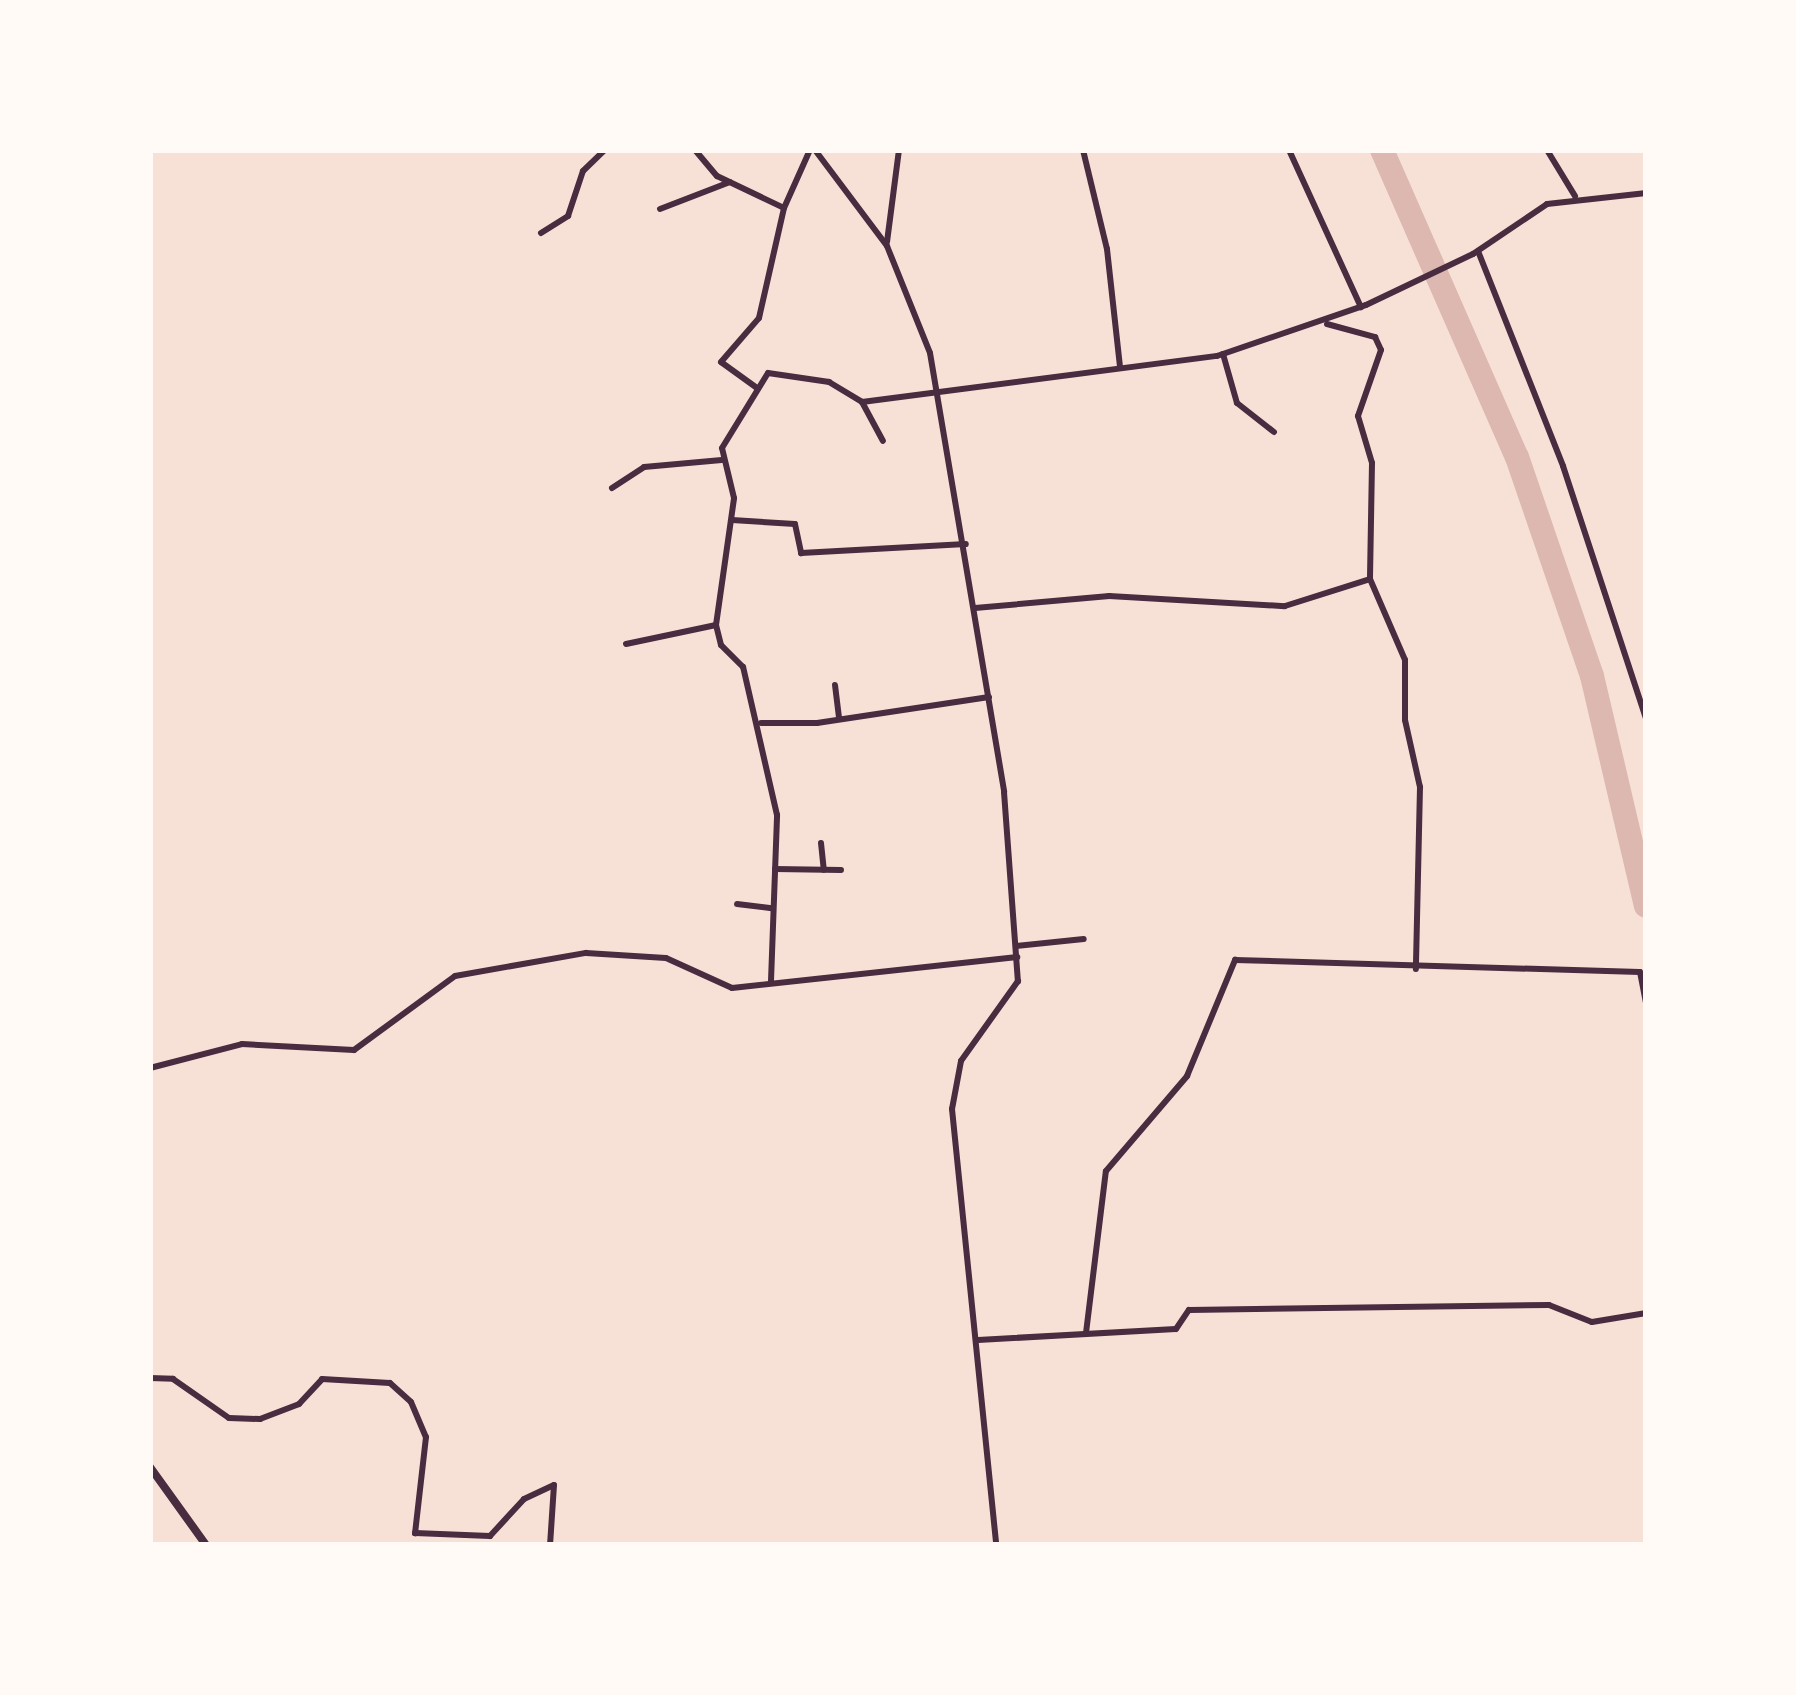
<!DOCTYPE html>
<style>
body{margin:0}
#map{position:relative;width:1796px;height:1695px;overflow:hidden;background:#f7e1d7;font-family:Montserrat,sans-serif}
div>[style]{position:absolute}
.river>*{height:24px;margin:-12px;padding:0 12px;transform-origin:12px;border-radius:12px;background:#dcb8b0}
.minor>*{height:6px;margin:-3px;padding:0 3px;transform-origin:3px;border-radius:3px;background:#4a2c40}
.tertiary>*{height:8px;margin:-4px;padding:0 4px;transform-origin:4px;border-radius:4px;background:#4a2c40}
span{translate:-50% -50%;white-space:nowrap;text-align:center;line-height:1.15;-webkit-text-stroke:12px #fffaf5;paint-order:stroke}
.frame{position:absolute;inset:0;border:153px solid #fffaf5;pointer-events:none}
</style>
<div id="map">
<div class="river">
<i style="left:1382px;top:150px;width:335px;rotate:66.3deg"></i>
<i style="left:1517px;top:457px;width:231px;rotate:71.1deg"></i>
<i style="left:1592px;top:676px;width:236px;rotate:76.8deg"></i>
</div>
<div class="minor">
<i style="left:695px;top:150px;width:34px;rotate:50deg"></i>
<i style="left:717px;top:176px;width:74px;rotate:25.5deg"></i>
<i style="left:815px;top:150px;width:120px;rotate:53.1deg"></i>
<i style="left:887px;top:246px;width:115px;rotate:68.1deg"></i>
<i style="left:930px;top:353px;width:445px;rotate:80.4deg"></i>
<i style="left:1004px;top:792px;width:190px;rotate:85.8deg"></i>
<i style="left:1018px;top:981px;width:98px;rotate:125.5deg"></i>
<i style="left:961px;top:1061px;width:49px;rotate:100.6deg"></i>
<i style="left:952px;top:1109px;width:438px;rotate:84.2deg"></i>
<i style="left:1083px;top:150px;width:102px;rotate:76.4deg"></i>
<i style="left:1107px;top:249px;width:118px;rotate:83.7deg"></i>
<i style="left:1289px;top:150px;width:173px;rotate:65.4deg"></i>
<i style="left:1547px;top:150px;width:54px;rotate:58.7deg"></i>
<i style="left:660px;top:209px;width:75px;rotate:-21.1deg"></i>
<i style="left:541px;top:233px;width:32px;rotate:-32deg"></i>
<i style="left:568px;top:216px;width:47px;rotate:-71.6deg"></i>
<i style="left:583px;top:171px;width:30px;rotate:-44deg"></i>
<i style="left:887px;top:242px;width:93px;rotate:-82.6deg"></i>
<i style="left:1478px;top:251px;width:231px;rotate:68.4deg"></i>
<i style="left:1563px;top:466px;width:265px;rotate:71.8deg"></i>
<i style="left:1327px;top:324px;width:50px;rotate:15.2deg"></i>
<i style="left:1375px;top:337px;width:14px;rotate:65deg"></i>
<i style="left:1381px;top:350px;width:70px;rotate:109.2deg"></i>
<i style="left:1358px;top:416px;width:49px;rotate:73.4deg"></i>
<i style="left:1372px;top:463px;width:116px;rotate:91deg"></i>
<i style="left:1370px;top:579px;width:88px;rotate:66.6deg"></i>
<i style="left:1405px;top:660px;width:60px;rotate:90deg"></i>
<i style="left:1405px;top:720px;width:69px;rotate:77.4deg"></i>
<i style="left:1420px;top:787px;width:182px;rotate:91.3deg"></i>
<i style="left:1223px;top:354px;width:51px;rotate:74.1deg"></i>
<i style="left:1237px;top:403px;width:47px;rotate:38.1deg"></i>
<i style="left:757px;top:388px;width:44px;rotate:-144.2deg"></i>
<i style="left:721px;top:362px;width:58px;rotate:-49.2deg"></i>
<i style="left:759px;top:318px;width:113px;rotate:-77.2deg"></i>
<i style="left:784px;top:208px;width:64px;rotate:-65.9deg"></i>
<i style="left:862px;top:402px;width:44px;rotate:61.7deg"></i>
<i style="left:612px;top:488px;width:38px;rotate:-33deg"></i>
<i style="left:644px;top:467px;width:78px;rotate:-5.1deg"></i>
<i style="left:732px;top:520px;width:63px;rotate:3.6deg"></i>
<i style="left:795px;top:524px;width:30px;rotate:78deg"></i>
<i style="left:801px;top:553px;width:165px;rotate:-3.1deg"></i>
<i style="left:975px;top:608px;width:135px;rotate:-5.1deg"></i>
<i style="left:1109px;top:596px;width:176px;rotate:3.3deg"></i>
<i style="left:1285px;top:606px;width:89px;rotate:-17.6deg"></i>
<i style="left:626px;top:644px;width:92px;rotate:-11.9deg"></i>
<i style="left:835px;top:685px;width:34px;rotate:83deg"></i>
<i style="left:761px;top:723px;width:56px"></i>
<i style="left:817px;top:723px;width:174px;rotate:-8.6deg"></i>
<i style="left:821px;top:843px;width:27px;rotate:84deg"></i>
<i style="left:775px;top:869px;width:66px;rotate:0.9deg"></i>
<i style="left:737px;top:904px;width:35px;rotate:7deg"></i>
<i style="left:1016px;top:946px;width:68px;rotate:-5.9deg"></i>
<i style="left:771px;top:981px;width:166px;rotate:-87.9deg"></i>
<i style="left:777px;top:815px;width:152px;rotate:-102.9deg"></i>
<i style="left:743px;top:667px;width:31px;rotate:-135deg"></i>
<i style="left:721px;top:645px;width:21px;rotate:-104deg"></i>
<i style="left:716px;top:625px;width:128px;rotate:-81.9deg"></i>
<i style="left:734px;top:498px;width:51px;rotate:-103.5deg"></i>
<i style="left:722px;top:448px;width:88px;rotate:-58.5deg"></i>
<i style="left:768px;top:373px;width:62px;rotate:8.4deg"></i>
<i style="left:829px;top:382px;width:39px;rotate:31deg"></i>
<i style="left:862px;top:402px;width:358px;rotate:-7.4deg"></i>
<i style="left:1217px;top:356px;width:157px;rotate:-18.9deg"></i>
<i style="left:1366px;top:305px;width:119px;rotate:-25.5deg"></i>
<i style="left:1473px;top:254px;width:89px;rotate:-34deg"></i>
<i style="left:1547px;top:204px;width:100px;rotate:-6.3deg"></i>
<i style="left:150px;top:1068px;width:95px;rotate:-14.6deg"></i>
<i style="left:242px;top:1044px;width:112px;rotate:3.1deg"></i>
<i style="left:354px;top:1050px;width:125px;rotate:-36.2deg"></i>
<i style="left:455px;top:976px;width:133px;rotate:-10deg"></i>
<i style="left:586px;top:953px;width:80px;rotate:3.6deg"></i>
<i style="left:666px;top:958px;width:72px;rotate:24.4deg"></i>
<i style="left:732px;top:988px;width:287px;rotate:-6.2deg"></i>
<i style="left:1086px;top:1333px;width:163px;rotate:-83deg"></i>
<i style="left:1106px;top:1171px;width:125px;rotate:-49.5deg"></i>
<i style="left:1187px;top:1076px;width:126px;rotate:-67.5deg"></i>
<i style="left:1235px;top:960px;width:405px;rotate:1.7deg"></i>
<i style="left:1640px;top:972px;width:33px;rotate:79deg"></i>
<i style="left:978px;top:1340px;width:198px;rotate:-3.2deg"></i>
<i style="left:1176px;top:1329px;width:23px;rotate:-56deg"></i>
<i style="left:1189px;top:1310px;width:360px;rotate:-0.8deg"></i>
<i style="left:1549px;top:1305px;width:46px;rotate:21.6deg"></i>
<i style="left:1592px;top:1322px;width:55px;rotate:-9.5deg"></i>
<i style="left:150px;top:1378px;width:23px;rotate:2deg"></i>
<i style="left:173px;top:1379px;width:68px;rotate:34.9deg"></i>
<i style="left:229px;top:1418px;width:31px;rotate:2deg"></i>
<i style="left:260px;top:1419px;width:42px;rotate:-21deg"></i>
<i style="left:299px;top:1404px;width:34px;rotate:-47deg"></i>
<i style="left:322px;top:1379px;width:68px;rotate:3.4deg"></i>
<i style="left:390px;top:1383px;width:28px;rotate:42deg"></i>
<i style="left:411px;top:1402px;width:38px;rotate:67deg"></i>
<i style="left:426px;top:1437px;width:97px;rotate:96.5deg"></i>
<i style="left:415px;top:1533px;width:75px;rotate:2.3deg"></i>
<i style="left:490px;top:1536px;width:50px;rotate:-47.4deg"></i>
<i style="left:524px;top:1499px;width:33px;rotate:-25deg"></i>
<i style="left:554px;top:1485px;width:60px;rotate:93.8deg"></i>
</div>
<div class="tertiary">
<i style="left:150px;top:1467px;width:96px;rotate:54.3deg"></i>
</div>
<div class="frame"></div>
</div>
